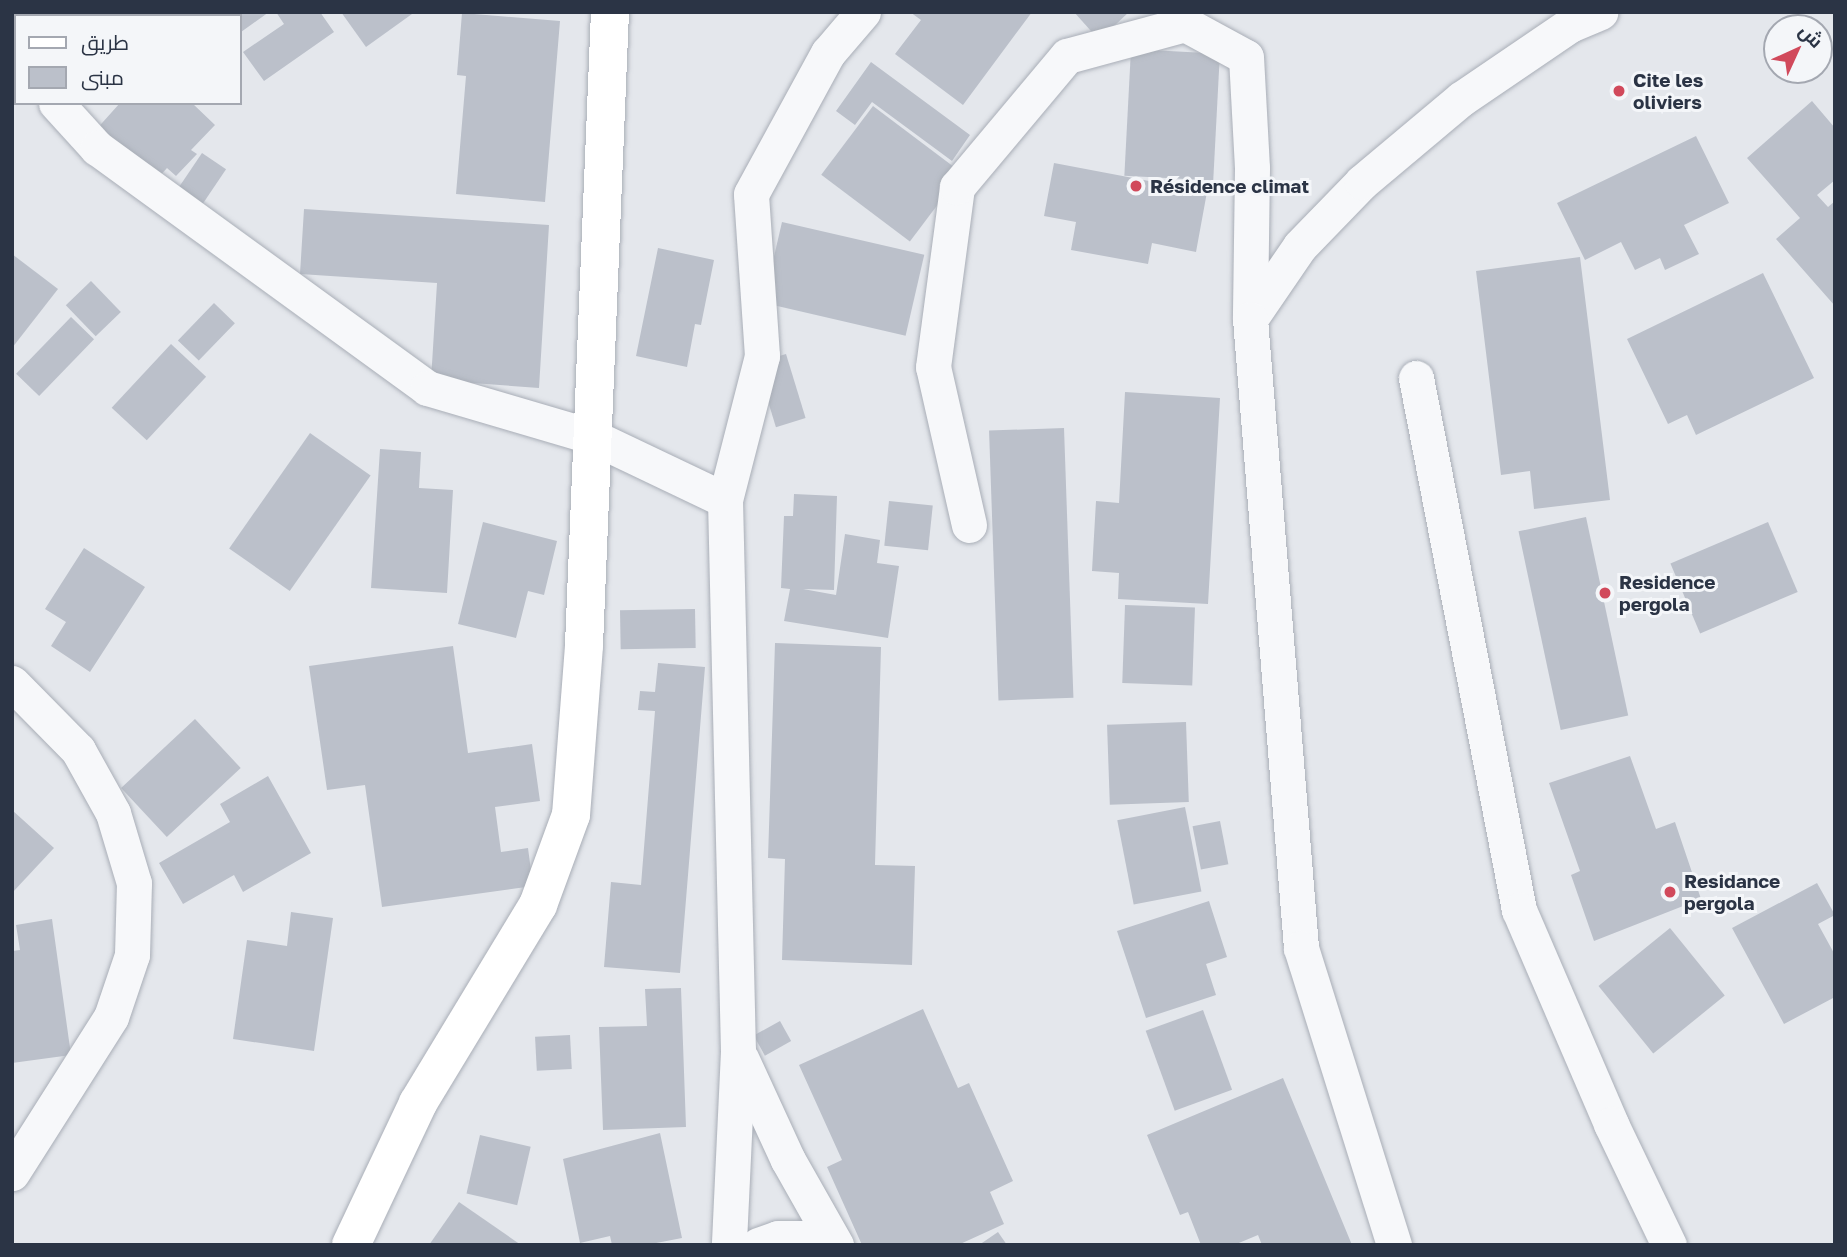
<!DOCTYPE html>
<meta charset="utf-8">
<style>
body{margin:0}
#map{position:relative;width:1847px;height:1257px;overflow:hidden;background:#e4e7ec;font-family:"Golos Text",Cairo,sans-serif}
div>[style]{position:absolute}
.building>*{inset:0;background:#bbc0ca;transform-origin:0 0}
.roads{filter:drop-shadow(0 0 2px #a9aeb7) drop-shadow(0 0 2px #a9aeb7)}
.minor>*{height:35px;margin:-17.5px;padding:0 17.5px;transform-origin:17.5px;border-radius:17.5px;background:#f7f8fa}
.secondary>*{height:38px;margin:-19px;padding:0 19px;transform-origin:19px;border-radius:19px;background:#fff}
.dots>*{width:19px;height:19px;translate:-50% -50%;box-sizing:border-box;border:4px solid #f4f6f9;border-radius:50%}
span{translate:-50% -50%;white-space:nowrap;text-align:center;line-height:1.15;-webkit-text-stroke:6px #f4f6f9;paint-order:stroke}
.poi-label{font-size:19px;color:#2b3445;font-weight:700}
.left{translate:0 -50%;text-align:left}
.frame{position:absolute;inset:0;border:14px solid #2b3445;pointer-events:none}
.legend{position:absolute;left:14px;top:14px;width:228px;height:91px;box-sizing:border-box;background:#f4f6f9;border:2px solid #a4a8b1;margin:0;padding:9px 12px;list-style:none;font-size:21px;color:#2b3445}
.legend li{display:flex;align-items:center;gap:14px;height:35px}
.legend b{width:35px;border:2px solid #a4a8b1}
.north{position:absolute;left:1763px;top:14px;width:70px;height:70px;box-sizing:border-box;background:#f4f6f9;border:2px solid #a4a8b1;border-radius:50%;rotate:45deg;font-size:19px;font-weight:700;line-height:28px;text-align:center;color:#2b3445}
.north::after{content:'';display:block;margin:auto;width:24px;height:32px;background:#d1495b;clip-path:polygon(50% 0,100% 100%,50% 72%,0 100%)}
</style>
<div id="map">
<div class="building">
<i style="left:48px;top:12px;width:115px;height:4px"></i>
<i style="clip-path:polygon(227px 12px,269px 12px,241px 32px,240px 16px)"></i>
<i style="clip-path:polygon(276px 12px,320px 12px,334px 32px,264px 81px,243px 52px,284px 24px)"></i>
<i style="clip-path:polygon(341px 12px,410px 12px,412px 14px,366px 47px)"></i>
<i style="clip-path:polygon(910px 12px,1032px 12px,963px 105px,895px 54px,921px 20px)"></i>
<i style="clip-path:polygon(1074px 12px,1129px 12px,1099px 40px)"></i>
<i style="clip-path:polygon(462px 13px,560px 21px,545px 202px,456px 194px,466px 76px,457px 75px)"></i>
<i style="left:1131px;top:49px;width:89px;height:127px;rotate:3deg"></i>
<i style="clip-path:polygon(871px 62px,970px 135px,952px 161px,872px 102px,855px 125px,836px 111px)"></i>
<i style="clip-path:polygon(1812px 101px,1835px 128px,1835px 180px,1817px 195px,1828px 207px,1835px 201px,1835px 306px,1776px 239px,1800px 218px,1747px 158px)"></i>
<i style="clip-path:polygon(120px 103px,192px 103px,215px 125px,191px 150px,197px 154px,176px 176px,167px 168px,149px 188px,85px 142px)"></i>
<i style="left:873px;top:106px;width:111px;height:86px;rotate:37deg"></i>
<i style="clip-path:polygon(1696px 136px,1729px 203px,1684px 225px,1699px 254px,1665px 270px,1660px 258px,1635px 270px,1621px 242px,1585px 260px,1557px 203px)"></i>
<i style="left:202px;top:153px;width:29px;height:57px;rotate:34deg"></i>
<i style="clip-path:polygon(1054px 163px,1207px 192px,1196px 252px,1152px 243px,1148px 264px,1071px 250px,1076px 222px,1044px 216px)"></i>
<i style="clip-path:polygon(304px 209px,549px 225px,539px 388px,431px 380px,437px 283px,300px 274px)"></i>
<i style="left:782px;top:222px;width:146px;height:83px;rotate:13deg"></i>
<i style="clip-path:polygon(658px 248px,714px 260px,701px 325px,695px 324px,687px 367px,636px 356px)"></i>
<i style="clip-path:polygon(12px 254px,58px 289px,12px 348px)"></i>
<i style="clip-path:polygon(1580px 257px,1610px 500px,1534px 509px,1530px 471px,1501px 475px,1476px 271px)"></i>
<i style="clip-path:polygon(1763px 273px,1814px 378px,1696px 435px,1687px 415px,1668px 424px,1627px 339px)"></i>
<i style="left:91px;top:281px;width:43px;height:35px;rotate:46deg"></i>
<i style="left:214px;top:303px;width:29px;height:52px;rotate:44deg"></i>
<i style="left:71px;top:317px;width:32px;height:79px;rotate:44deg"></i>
<i style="left:171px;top:344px;width:48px;height:87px;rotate:43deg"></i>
<i style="left:786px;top:354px;width:67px;height:31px;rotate:73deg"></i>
<i style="clip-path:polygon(1125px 392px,1220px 398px,1208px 604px,1118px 599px,1119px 573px,1092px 571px,1096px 501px,1119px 503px)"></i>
<i style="left:1064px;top:428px;width:270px;height:75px;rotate:88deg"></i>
<i style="left:310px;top:433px;width:74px;height:141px;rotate:35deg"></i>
<i style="clip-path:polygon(380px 449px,421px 452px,419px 488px,453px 490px,447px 593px,371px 588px)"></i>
<i style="clip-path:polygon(794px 494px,837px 496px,834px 590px,803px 589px,836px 595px,845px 534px,880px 540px,877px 563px,899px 566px,888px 638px,784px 621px,790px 589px,781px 588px,784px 516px,793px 516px)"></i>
<i style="left:889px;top:501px;width:44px;height:45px;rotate:6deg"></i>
<i style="left:1586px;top:517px;width:203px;height:69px;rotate:78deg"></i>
<i style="clip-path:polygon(483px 522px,557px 541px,544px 595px,528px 591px,516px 638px,458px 624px)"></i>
<i style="left:1768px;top:522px;width:76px;height:106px;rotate:67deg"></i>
<i style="clip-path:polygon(84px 548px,145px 587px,90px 672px,51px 646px,66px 622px,45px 609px)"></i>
<i style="left:1125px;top:605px;width:70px;height:78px;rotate:2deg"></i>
<i style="left:695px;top:609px;width:39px;height:75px;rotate:89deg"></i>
<i style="clip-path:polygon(775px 643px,881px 647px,875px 865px,915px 866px,912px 965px,782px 960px,785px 859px,768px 858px)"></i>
<i style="clip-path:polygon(453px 646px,468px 753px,532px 744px,540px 801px,495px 807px,501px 852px,528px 848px,533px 886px,382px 907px,365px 785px,327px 790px,309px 666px)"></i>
<i style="clip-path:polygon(658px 663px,705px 667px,680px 973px,604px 967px,611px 882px,641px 885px,655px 711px,638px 710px,640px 691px,655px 692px)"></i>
<i style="left:195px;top:719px;width:67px;height:101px;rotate:47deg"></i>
<i style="left:1186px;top:722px;width:80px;height:79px;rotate:88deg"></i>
<i style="clip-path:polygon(1630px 756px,1656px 829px,1675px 822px,1701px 899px,1594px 941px,1571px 875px,1580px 871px,1549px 783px)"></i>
<i style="clip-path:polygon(268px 776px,311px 853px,243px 892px,234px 875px,183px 904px,159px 863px,230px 822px,220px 804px)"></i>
<i style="left:1185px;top:807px;width:86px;height:69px;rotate:79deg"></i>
<i style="clip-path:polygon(12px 810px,54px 848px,12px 893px)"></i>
<i style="left:1220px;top:821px;width:44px;height:28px;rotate:79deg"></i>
<i style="clip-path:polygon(1817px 883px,1835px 915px,1818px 924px,1835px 955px,1835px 997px,1784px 1024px,1732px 928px)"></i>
<i style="clip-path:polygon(1209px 901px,1227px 957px,1206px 964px,1216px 995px,1146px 1018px,1117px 931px)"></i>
<i style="clip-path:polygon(291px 912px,333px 918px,314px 1051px,233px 1039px,247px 940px,287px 946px)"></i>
<i style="clip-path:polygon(52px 919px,71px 1055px,12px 1063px,12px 951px,20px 950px,16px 925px)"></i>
<i style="left:1670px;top:928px;width:87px;height:92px;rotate:51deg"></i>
<i style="clip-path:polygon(681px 988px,686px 1127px,603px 1130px,599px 1027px,647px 1026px,645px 989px)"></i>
<i style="clip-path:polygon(923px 1009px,958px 1088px,969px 1083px,1013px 1181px,990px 1192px,1004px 1224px,958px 1245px,862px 1245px,827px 1167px,842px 1160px,799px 1065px)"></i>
<i style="left:1203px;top:1010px;width:85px;height:61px;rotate:70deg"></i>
<i style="left:780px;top:1021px;width:23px;height:30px;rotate:61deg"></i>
<i style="left:570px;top:1035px;width:34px;height:35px;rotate:87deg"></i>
<i style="clip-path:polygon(1283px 1078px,1352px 1245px,1262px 1245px,1258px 1235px,1234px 1245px,1201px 1245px,1188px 1212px,1180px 1215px,1147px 1135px)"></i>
<i style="clip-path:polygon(660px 1133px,682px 1238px,646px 1245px,612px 1245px,610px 1236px,580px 1243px,563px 1159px)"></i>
<i style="left:480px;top:1135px;width:52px;height:60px;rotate:13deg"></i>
<i style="clip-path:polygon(459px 1202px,521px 1245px,429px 1245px)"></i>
<i style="clip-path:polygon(998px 1232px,1007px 1245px,979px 1245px)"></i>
</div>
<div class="roads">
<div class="minor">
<i style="left:12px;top:35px;width:8px;rotate:60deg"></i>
<i style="left:56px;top:103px;width:61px;rotate:47.7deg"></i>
<i style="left:97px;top:148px;width:408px;rotate:36deg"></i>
<i style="left:427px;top:388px;width:173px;rotate:16.4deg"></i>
<i style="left:593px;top:437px;width:146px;rotate:25.5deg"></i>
<i style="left:725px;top:500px;width:551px;rotate:88.65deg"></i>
<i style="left:738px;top:1051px;width:194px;rotate:92.7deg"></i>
<i style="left:1250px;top:319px;width:88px;rotate:-55.6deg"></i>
<i style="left:1300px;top:246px;width:89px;rotate:-45.9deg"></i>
<i style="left:1362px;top:182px;width:129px;rotate:-40deg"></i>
<i style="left:1461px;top:99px;width:132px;rotate:-34.2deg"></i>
<i style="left:1570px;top:25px;width:33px;rotate:-23deg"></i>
<i style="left:1416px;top:378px;width:542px;rotate:79.04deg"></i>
<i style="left:1519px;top:910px;width:233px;rotate:66.7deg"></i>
<i style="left:1611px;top:1124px;width:134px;rotate:64.4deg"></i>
<i style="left:725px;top:500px;width:149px;rotate:-75.6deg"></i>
<i style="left:762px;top:356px;width:162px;rotate:-93.9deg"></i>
<i style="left:751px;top:194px;width:161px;rotate:-61.4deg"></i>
<i style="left:828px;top:53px;width:54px;rotate:-49.5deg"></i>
<i style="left:969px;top:525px;width:162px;rotate:-102.8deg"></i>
<i style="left:933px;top:367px;width:182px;rotate:-82.4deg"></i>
<i style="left:957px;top:187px;width:171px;rotate:-50deg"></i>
<i style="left:1067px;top:56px;width:122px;rotate:-15.2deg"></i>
<i style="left:1185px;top:24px;width:69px;rotate:28.4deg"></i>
<i style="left:1246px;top:57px;width:111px;rotate:86.9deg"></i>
<i style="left:1252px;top:168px;width:151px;rotate:90.8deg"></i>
<i style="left:1250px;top:319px;width:631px;rotate:85.36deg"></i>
<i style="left:1301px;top:948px;width:311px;rotate:72.6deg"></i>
<i style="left:12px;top:683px;width:94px;rotate:45.4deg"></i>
<i style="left:78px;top:750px;width:72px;rotate:60.9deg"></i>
<i style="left:113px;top:813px;width:73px;rotate:73.3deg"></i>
<i style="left:134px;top:883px;width:72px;rotate:91.6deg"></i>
<i style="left:132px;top:955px;width:65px;rotate:108.7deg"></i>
<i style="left:111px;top:1017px;width:185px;rotate:122.4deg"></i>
<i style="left:741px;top:1058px;width:112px;rotate:65.3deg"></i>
<i style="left:788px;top:1160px;width:98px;rotate:60.5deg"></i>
<i style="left:758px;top:1245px;width:21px;rotate:-19deg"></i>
<i style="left:778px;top:1238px;width:27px"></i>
<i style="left:805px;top:1238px;width:13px;rotate:32deg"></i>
</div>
<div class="secondary">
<i style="left:351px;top:1245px;width:157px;rotate:-64.7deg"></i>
<i style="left:418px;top:1103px;width:232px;rotate:-58.8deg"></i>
<i style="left:538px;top:905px;width:96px;rotate:-69.9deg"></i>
<i style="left:571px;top:815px;width:170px;rotate:-85.6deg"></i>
<i style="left:584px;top:645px;width:634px;rotate:-87.65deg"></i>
</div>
</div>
<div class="dots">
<i style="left:1619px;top:91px;background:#d1495b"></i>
<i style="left:1136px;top:186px;background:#d1495b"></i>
<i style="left:1605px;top:593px;background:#d1495b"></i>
<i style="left:1670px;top:892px;background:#d1495b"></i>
</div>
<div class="poi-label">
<span class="left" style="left:1633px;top:91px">Cite les<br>oliviers</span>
<span class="left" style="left:1150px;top:186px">Résidence climat</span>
<span class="left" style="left:1619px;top:593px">Residence<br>pergola</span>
<span class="left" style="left:1684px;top:892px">Residance<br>pergola</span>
</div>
<div class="frame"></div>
<ul class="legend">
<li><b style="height:9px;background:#fff"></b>طريق</li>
<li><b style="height:19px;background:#bbc0ca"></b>مبنى</li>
</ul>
<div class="north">ش</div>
</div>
